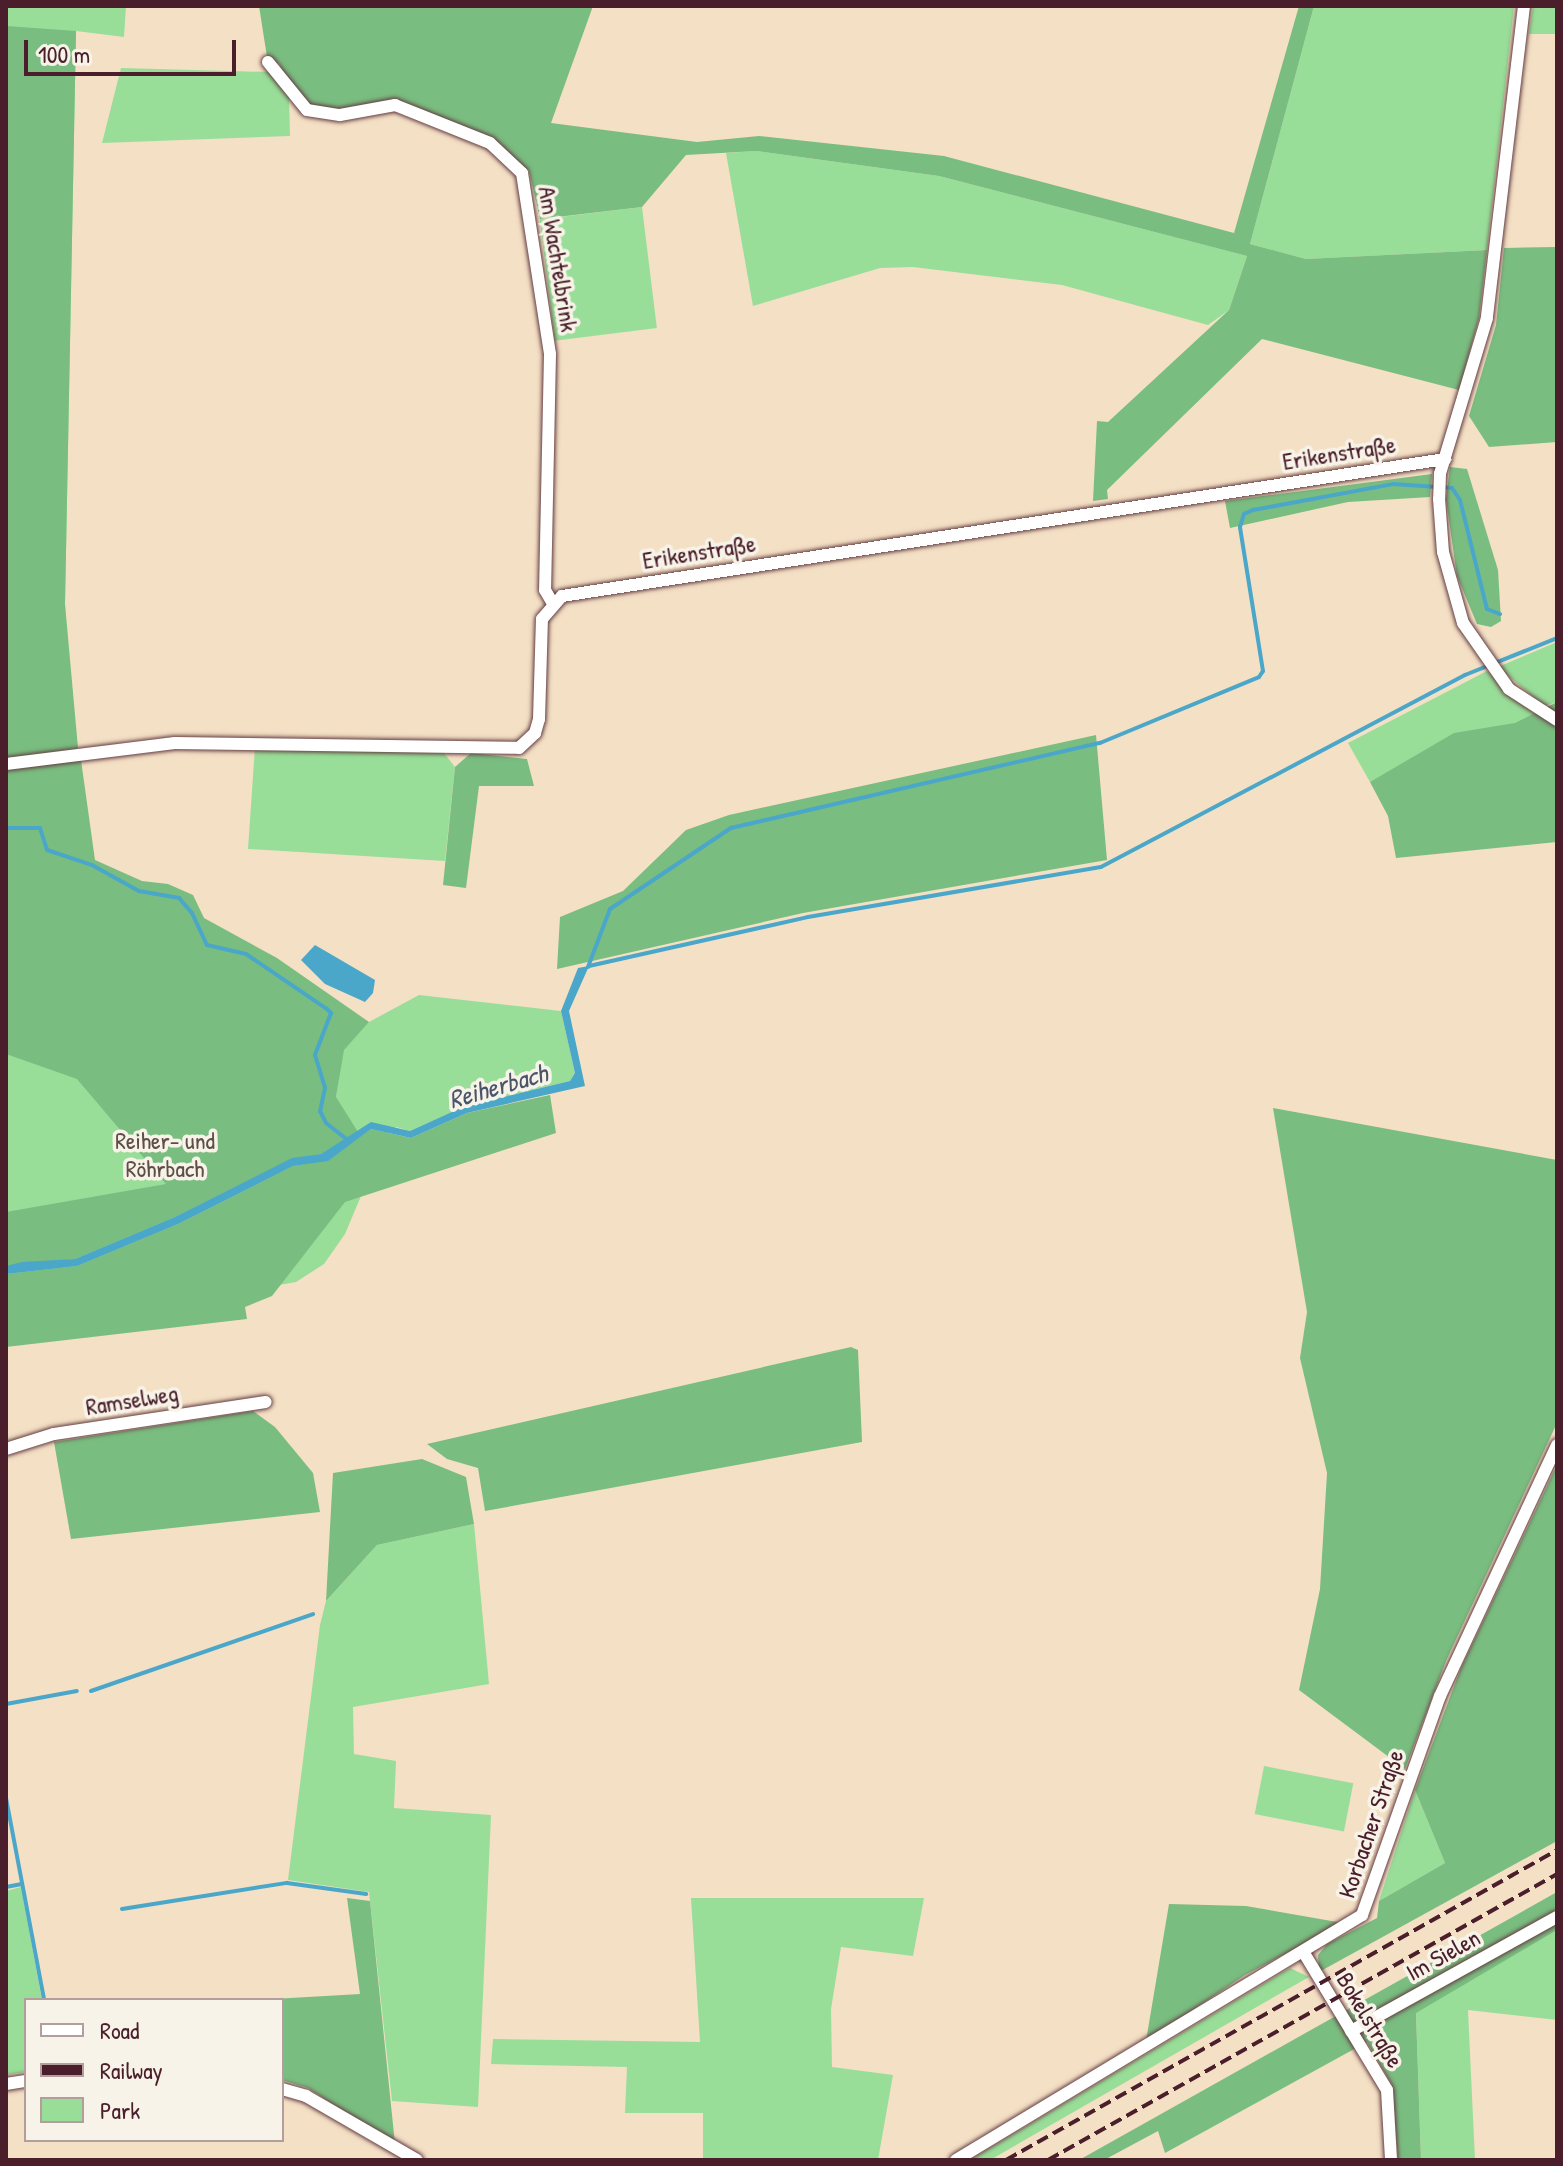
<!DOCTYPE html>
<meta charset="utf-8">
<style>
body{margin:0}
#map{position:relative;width:1563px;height:2166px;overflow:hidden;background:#f4e0c5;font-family:"Patrick Hand",sans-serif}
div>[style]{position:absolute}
.green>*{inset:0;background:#98de98;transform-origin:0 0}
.forest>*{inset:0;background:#7abd80}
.water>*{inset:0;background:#4aa7c9}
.stream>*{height:4px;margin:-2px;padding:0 2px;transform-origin:2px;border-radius:2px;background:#4aa7c9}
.roads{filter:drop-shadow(0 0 2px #643c42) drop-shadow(0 0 2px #643c42)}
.street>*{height:12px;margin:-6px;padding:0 6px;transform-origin:6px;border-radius:6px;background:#fff}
.rail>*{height:4px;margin-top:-2px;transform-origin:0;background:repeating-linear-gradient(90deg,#4a1f2b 0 12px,transparent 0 18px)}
span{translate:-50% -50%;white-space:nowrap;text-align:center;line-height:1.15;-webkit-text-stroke:7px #f7f3e8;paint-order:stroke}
.street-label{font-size:24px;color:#4a1f2b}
.park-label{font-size:24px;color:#5e4f46}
.water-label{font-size:26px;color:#4a556a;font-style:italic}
.frame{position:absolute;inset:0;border:8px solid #4a1f2b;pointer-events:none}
.legend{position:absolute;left:24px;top:1998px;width:260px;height:144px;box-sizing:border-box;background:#f7f3e8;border:2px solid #b29e9c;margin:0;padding:10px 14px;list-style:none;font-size:24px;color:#4a1f2b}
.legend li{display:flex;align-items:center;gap:16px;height:40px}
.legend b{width:40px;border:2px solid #b29e9c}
.scale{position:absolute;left:24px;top:40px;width:212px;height:36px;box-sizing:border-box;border:4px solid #4a1f2b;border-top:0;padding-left:10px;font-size:24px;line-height:28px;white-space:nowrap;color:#4a1f2b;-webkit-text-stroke:6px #f7f3e8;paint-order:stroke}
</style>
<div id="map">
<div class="green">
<i style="clip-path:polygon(6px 6px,126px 6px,124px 37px,76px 31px,65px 604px,68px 674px,92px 865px,336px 1097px,343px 1050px,369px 1022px,419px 995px,561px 1011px,575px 1073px,570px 1081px,464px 1107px,410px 1131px,396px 1127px,388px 1132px,345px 1234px,324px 1264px,296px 1282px,6px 1334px)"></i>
<i style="clip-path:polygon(1314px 6px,1514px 6px,1487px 250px,1306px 259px,1250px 244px)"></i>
<i style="clip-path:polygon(1533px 6px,1557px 6px,1557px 34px,1529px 34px)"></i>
<i style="clip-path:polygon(121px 68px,269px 72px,289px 97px,290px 136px,102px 143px)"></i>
<i style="clip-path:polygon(756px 151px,939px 176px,1247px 256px,1229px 310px,1208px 325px,1062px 285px,913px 267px,880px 268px,753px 306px,726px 153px)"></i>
<i style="left:642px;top:207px;width:122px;height:103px;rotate:83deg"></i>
<i style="clip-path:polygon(1557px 642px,1557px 702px,1544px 706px,1498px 667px)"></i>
<i style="clip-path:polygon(1487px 671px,1538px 716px,1370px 782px,1348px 743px)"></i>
<i style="clip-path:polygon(255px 747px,444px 753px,455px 767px,445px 861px,248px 849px)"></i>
<i style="clip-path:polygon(474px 1524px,489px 1684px,353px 1707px,354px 1754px,396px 1761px,394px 1808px,491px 1815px,478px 2107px,392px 2101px,369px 1892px,288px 1880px,320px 1625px,326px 1601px,377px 1545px)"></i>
<i style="left:1264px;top:1766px;width:91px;height:49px;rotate:11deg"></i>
<i style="clip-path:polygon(1415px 1790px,1445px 1863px,1379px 1901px)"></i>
<i style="clip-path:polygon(21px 1887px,42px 2000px,26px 2000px,26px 2072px,6px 2075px,6px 1891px)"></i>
<i style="clip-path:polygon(691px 1898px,924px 1898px,913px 1956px,841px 1947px,831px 2009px,832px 2067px,893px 2075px,878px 2160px,703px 2160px,703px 2113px,625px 2113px,627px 2067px,491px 2064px,493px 2039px,700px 2042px)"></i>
<i style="clip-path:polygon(1557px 1930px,1557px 2020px,1468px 2010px,1475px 2160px,1421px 2160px,1416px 2012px)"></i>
<i style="clip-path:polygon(1290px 1968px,1309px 1977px,990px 2160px,970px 2160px)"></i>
</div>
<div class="forest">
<i style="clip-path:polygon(259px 6px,593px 6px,551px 123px,697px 142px,759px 136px,944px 156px,1234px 233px,1299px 6px,1314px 6px,1250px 244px,1306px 259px,1487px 250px,1479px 318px,1459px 390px,1262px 339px,1107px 490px,1108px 499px,1093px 501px,1097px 421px,1108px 422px,1229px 310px,1247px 256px,939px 176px,756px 151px,686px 155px,642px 207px,540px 219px,529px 171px,493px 138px,395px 100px,341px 110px,310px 106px,298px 98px,279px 64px,267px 57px)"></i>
<i style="clip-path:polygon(6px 26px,76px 31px,65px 604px,78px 748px,6px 758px)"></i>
<i style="clip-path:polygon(1557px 247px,1557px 442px,1489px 447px,1469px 416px,1496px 325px,1504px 248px)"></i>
<i style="clip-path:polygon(1450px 467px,1467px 469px,1498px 570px,1501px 621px,1491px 627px,1477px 624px,1457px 576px,1446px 499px)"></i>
<i style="clip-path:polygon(1432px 474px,1430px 497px,1348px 502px,1230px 528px,1225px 501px)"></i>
<i style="clip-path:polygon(1557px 702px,1557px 842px,1396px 858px,1388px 816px,1370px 782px,1454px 733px,1515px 723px)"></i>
<i style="clip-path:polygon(1096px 735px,1107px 860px,803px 913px,557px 969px,560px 917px,623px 891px,686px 830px,729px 815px)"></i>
<i style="clip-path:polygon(471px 753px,527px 759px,534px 786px,479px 786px,466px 888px,443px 885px,455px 767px)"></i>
<i style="clip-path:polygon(81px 760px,95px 860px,142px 881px,168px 884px,193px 895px,204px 918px,277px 958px,369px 1022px,344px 1050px,336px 1097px,358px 1132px,321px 1154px,292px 1159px,175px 1217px,75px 1259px,6px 1266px,6px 1212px,166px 1184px,77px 1079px,6px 1054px,6px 771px)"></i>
<i style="clip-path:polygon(550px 1095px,556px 1133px,345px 1202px,272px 1296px,245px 1307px,247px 1319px,6px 1347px,6px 1274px,77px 1266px,178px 1224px,293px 1166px,328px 1160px,371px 1129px,411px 1138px,467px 1113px)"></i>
<i style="clip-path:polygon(1273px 1108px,1557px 1160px,1557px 1423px,1446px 1661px,1405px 1769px,1299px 1690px,1320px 1589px,1327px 1473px,1300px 1358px,1307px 1312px)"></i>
<i style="clip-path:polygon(851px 1347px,858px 1350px,862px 1442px,485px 1511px,478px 1468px,447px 1459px,427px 1444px)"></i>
<i style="clip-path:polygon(253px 1411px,275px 1427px,313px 1473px,320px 1512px,71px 1539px,54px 1442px)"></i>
<i style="clip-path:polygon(422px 1459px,466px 1477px,474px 1524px,377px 1545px,326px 1601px,333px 1473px)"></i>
<i style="clip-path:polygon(1557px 1465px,1557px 1841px,1319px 1972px,1318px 1955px,1327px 1944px,1377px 1918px,1379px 1901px,1445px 1863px,1415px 1790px,1461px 1668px)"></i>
<i style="clip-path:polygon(1557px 1892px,1557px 1930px,1416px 2013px,1421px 2160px,1398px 2160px,1392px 2085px,1367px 2042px,1165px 2153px,1158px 2131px,1104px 2160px,1079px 2160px)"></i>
<i style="clip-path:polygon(347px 1898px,370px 1901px,395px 2144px,308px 2088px,282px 2080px,282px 2000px,273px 1999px,360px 1994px)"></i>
<i style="clip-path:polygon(1169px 1904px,1246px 1906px,1343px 1923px,1245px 1975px,1146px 2041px)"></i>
</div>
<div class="water">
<i style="clip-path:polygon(315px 945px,375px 980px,373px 993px,365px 1002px,325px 984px,301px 960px)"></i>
<i style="clip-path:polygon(589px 966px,569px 1011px,585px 1086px,467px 1113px,411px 1138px,371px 1129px,328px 1161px,293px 1166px,178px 1224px,77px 1266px,6px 1274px,6px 1266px,22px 1262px,75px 1259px,175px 1217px,292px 1158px,321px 1154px,371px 1122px,410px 1131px,463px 1107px,570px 1081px,575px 1073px,561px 1011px,578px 968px)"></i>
</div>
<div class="stream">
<i style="left:6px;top:828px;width:34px"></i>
<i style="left:40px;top:828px;width:23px;rotate:72deg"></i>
<i style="left:47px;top:850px;width:47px;rotate:18.4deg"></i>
<i style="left:92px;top:865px;width:54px;rotate:29deg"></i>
<i style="left:139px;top:891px;width:41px;rotate:9.9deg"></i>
<i style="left:179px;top:898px;width:20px;rotate:49deg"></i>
<i style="left:192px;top:913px;width:35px;rotate:65deg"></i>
<i style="left:207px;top:945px;width:40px;rotate:13deg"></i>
<i style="left:246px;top:954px;width:98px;rotate:34.2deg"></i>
<i style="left:327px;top:1009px;width:6px;rotate:45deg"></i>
<i style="left:331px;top:1013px;width:45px;rotate:110.9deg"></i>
<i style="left:315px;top:1055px;width:34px;rotate:73deg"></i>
<i style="left:325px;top:1088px;width:24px;rotate:102deg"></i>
<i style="left:320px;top:1111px;width:13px;rotate:63deg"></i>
<i style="left:326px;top:1123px;width:29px;rotate:38deg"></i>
<i style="left:589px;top:966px;width:224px;rotate:-12.6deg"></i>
<i style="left:808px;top:917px;width:297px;rotate:-9.7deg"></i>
<i style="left:1101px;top:867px;width:412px;rotate:-27.8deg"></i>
<i style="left:1465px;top:675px;width:99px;rotate:-21.9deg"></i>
<i style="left:588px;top:967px;width:62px;rotate:-69.2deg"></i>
<i style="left:610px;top:909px;width:146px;rotate:-33.8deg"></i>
<i style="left:731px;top:828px;width:379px;rotate:-13deg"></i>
<i style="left:1100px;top:743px;width:172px;rotate:-22.5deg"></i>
<i style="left:1259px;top:677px;width:7px;rotate:-56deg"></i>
<i style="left:1263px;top:671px;width:146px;rotate:-99.1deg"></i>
<i style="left:1240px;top:527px;width:14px;rotate:-73deg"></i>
<i style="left:1244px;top:514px;width:10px;rotate:-24deg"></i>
<i style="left:1253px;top:510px;width:142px;rotate:-10.5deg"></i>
<i style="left:1393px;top:484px;width:59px;rotate:3.9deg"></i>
<i style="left:1452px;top:488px;width:14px;rotate:56deg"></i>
<i style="left:1460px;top:500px;width:112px;rotate:76.1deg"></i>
<i style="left:1487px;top:609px;width:14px;rotate:21deg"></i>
<i style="left:91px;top:1691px;width:235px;rotate:-19.1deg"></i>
<i style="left:6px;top:1704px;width:72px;rotate:-10.4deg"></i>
<i style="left:6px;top:1798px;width:206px;rotate:79.3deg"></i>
<i style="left:6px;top:1887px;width:16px;rotate:-11deg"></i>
<i style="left:122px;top:1909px;width:167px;rotate:-9deg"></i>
<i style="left:287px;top:1883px;width:80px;rotate:7.9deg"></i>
</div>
<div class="roads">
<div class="street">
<i style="left:1524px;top:6px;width:314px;rotate:96.8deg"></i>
<i style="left:1487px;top:318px;width:163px;rotate:106.8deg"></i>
<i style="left:1440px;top:474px;width:25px;rotate:92deg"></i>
<i style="left:1439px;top:499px;width:53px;rotate:85.7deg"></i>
<i style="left:1443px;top:552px;width:74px;rotate:74.3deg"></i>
<i style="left:1463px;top:623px;width:80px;rotate:55.1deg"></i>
<i style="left:1509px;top:689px;width:57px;rotate:32.9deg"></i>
<i style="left:268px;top:62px;width:62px;rotate:50.9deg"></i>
<i style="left:307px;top:110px;width:33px;rotate:9deg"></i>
<i style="left:340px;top:115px;width:56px;rotate:-10.3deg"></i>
<i style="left:395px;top:105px;width:102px;rotate:21.8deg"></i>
<i style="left:490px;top:143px;width:44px;rotate:43.2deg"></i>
<i style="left:522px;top:173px;width:183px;rotate:81.2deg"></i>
<i style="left:550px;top:354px;width:236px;rotate:91.2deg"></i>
<i style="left:545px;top:590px;width:14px;rotate:60deg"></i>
<i style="left:6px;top:764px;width:170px;rotate:-7.1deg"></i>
<i style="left:175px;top:743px;width:344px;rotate:0.8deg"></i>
<i style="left:519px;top:748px;width:22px;rotate:-43deg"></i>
<i style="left:535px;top:733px;width:15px;rotate:-74deg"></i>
<i style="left:539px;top:719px;width:100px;rotate:-88.3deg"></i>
<i style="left:542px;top:619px;width:30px;rotate:-49deg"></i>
<i style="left:562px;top:596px;width:894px;rotate:-8.82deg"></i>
<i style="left:6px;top:1449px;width:50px;rotate:-17.4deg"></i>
<i style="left:54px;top:1434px;width:214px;rotate:-8.6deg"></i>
<i style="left:1304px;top:1953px;width:160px;rotate:58.8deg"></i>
<i style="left:1387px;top:2090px;width:70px;rotate:86.7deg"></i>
<i style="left:1351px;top:2031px;width:235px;rotate:-29deg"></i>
<i style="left:6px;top:2084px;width:20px;rotate:-9deg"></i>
<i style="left:282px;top:2089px;width:25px;rotate:16deg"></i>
<i style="left:306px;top:2096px;width:128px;rotate:30deg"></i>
<i style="left:956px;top:2160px;width:474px;rotate:-31.1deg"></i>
<i style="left:1362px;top:1915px;width:232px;rotate:-70.4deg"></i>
<i style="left:1440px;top:1696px;width:277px;rotate:-65deg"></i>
</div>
</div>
<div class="rail">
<i style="left:1006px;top:2160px;width:632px;rotate:-29.36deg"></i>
<i style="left:1048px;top:2160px;width:584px;rotate:-29.33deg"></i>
</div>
<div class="street-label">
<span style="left:558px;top:259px;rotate:81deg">Am Wachtelbrink</span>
<span style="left:1339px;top:453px;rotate:-9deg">Erikenstraße</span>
<span style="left:699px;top:552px;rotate:-9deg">Erikenstraße</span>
<span style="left:132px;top:1400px;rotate:-9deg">Ramselweg</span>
<span style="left:1371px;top:1824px;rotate:-71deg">Korbacher Straße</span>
<span style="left:1443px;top:1955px;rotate:-29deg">Im Sielen</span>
<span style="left:1370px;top:2020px;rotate:59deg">Bokelstraße</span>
</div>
<div class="park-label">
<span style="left:165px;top:1155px">Reiher- und<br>Röhrbach</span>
</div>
<div class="water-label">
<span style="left:498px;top:1086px;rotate:-16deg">Reiherbach</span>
</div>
<div class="frame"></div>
<ul class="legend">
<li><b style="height:10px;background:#fff"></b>Road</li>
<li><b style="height:10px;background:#4a1f2b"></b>Railway</li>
<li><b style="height:22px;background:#98de98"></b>Park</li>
</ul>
<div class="scale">100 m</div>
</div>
